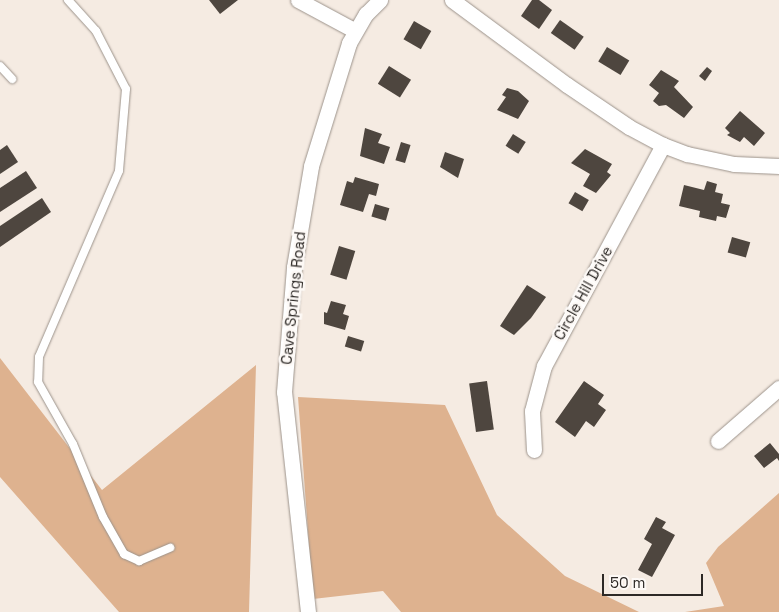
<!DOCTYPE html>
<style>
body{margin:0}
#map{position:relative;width:779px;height:612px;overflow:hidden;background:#f5ebe2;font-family:"Space Grotesk",sans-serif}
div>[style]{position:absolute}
.green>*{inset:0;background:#deb28f}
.building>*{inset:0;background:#4e463f;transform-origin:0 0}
.roads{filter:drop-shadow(0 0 1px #9c938b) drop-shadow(0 0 1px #9c938b)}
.lane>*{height:8px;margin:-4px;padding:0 4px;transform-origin:4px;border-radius:4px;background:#fff}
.street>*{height:15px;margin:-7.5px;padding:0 7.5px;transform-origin:7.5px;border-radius:7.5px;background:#fff}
span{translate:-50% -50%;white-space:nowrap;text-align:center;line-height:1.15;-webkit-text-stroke:5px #fdf9f6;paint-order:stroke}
.street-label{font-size:15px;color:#2d2926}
.scale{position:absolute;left:602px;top:574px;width:101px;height:22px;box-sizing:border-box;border:2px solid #2d2926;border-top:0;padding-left:6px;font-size:15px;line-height:18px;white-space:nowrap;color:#2d2926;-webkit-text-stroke:4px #fdf9f6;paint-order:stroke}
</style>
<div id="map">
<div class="green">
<i style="clip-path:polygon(0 358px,102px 490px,256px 365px,249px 612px,119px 612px,0 477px)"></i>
<i style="clip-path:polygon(298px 397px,445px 405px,497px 515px,565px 576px,639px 612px,401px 612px,383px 591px,313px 599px)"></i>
<i style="clip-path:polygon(779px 493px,779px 612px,685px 612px,724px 606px,706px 563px,718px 547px)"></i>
</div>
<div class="building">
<i style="clip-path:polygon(209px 0,238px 0,220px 14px)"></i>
<i style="clip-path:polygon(532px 0,539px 0,552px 10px,539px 29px,521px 16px)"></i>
<i style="left:560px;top:20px;width:29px;height:16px;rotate:35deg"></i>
<i style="left:414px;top:21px;width:20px;height:21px;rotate:30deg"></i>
<i style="left:607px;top:47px;width:26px;height:17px;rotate:31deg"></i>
<i style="left:389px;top:66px;width:26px;height:21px;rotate:32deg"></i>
<i style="clip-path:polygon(707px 67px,712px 71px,705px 81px,699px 76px)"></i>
<i style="clip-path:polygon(661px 70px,679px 81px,674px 87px,693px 107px,684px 118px,666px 105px,659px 106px,653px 101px,659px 93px,649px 85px)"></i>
<i style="clip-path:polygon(507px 88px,518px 91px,529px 101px,518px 119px,497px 110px,506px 97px,502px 95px)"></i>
<i style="clip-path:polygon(740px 111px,765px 133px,754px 146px,744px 137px,740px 142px,727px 135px,730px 133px,725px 128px)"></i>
<i style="clip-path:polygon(365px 128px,382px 134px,378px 143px,390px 147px,384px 164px,360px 156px)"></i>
<i style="left:513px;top:134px;width:15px;height:14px;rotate:32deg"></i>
<i style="left:401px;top:142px;width:10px;height:19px;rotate:17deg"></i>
<i style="clip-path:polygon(7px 145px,18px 162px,0 174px,0 150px)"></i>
<i style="clip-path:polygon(585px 149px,612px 164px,607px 172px,611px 175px,596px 193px,583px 186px,590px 174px,571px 163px)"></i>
<i style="clip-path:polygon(445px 152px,464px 159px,458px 178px,440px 167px)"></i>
<i style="clip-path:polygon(26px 171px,37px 188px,0 212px,0 188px)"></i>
<i style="clip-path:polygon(355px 177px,379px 184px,376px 196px,369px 194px,363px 212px,340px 205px,347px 181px,353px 183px)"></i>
<i style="clip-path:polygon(707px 181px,717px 184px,715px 192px,723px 194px,721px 203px,730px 205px,726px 218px,717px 216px,716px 221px,699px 217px,700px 211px,679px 206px,684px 185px,704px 190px)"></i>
<i style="left:575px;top:192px;width:16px;height:13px;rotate:30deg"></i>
<i style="clip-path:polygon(42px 198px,51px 212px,0 247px,0 226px)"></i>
<i style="left:375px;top:204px;width:15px;height:13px;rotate:16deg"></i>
<i style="left:732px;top:237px;width:19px;height:16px;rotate:16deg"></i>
<i style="left:339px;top:246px;width:17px;height:30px;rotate:17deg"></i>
<i style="clip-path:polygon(527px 285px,546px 297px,531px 318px,514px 335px,500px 326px)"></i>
<i style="clip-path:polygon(331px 301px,346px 305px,343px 314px,349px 316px,345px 330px,324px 324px,324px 312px,327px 313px)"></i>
<i style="left:348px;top:336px;width:17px;height:11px;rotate:17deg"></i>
<i style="left:487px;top:381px;width:49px;height:18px;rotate:82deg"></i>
<i style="clip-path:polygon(584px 381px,604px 395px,598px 404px,606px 410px,594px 427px,586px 421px,575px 437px,555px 422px)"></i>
<i style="clip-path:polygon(770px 443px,779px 454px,779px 461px,777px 458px,764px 468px,754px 456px)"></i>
<i style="clip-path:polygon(656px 517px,666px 522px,662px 528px,675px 535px,652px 577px,638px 570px,652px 544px,644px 539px)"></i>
</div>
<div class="roads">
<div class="lane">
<i style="left:68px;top:0;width:42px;rotate:47.9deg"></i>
<i style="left:96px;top:31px;width:65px;rotate:62.7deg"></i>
<i style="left:126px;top:89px;width:82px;rotate:94.9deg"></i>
<i style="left:119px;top:171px;width:202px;rotate:113.3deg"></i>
<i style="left:39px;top:357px;width:25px;rotate:92deg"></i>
<i style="left:38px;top:382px;width:71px;rotate:60.6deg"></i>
<i style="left:73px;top:444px;width:79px;rotate:67.7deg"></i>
<i style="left:103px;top:517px;width:43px;rotate:60.4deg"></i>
<i style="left:124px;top:554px;width:17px;rotate:25deg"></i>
<i style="left:139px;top:561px;width:34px;rotate:-23deg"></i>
<i style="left:0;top:66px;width:18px;rotate:47deg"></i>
</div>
<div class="street">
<i style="left:298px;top:0;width:64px;rotate:28.2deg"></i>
<i style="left:452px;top:0;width:143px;rotate:36.5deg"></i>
<i style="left:567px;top:85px;width:75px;rotate:34.1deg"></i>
<i style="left:629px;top:127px;width:38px;rotate:28deg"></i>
<i style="left:663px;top:145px;width:26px;rotate:21deg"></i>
<i style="left:687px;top:154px;width:48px;rotate:12deg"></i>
<i style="left:734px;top:164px;width:45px;rotate:2.5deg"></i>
<i style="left:718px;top:441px;width:81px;rotate:-41deg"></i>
<i style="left:534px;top:450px;width:39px;rotate:-93deg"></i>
<i style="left:532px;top:411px;width:47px;rotate:-75.1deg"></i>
<i style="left:544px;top:366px;width:251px;rotate:-61.7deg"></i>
<i style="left:308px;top:612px;width:221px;rotate:-96.2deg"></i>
<i style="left:284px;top:392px;width:125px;rotate:-85.4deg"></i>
<i style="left:294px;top:267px;width:102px;rotate:-80.4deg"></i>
<i style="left:311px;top:166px;width:129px;rotate:-72.8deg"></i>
<i style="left:349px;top:43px;width:34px;rotate:-60deg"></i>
<i style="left:366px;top:14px;width:20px;rotate:-45deg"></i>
</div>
</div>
<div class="street-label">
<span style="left:583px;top:293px;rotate:-61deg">Circle Hill Drive</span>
<span style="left:293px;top:298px;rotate:-84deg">Cave Springs Road</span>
</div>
<div class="scale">50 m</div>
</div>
